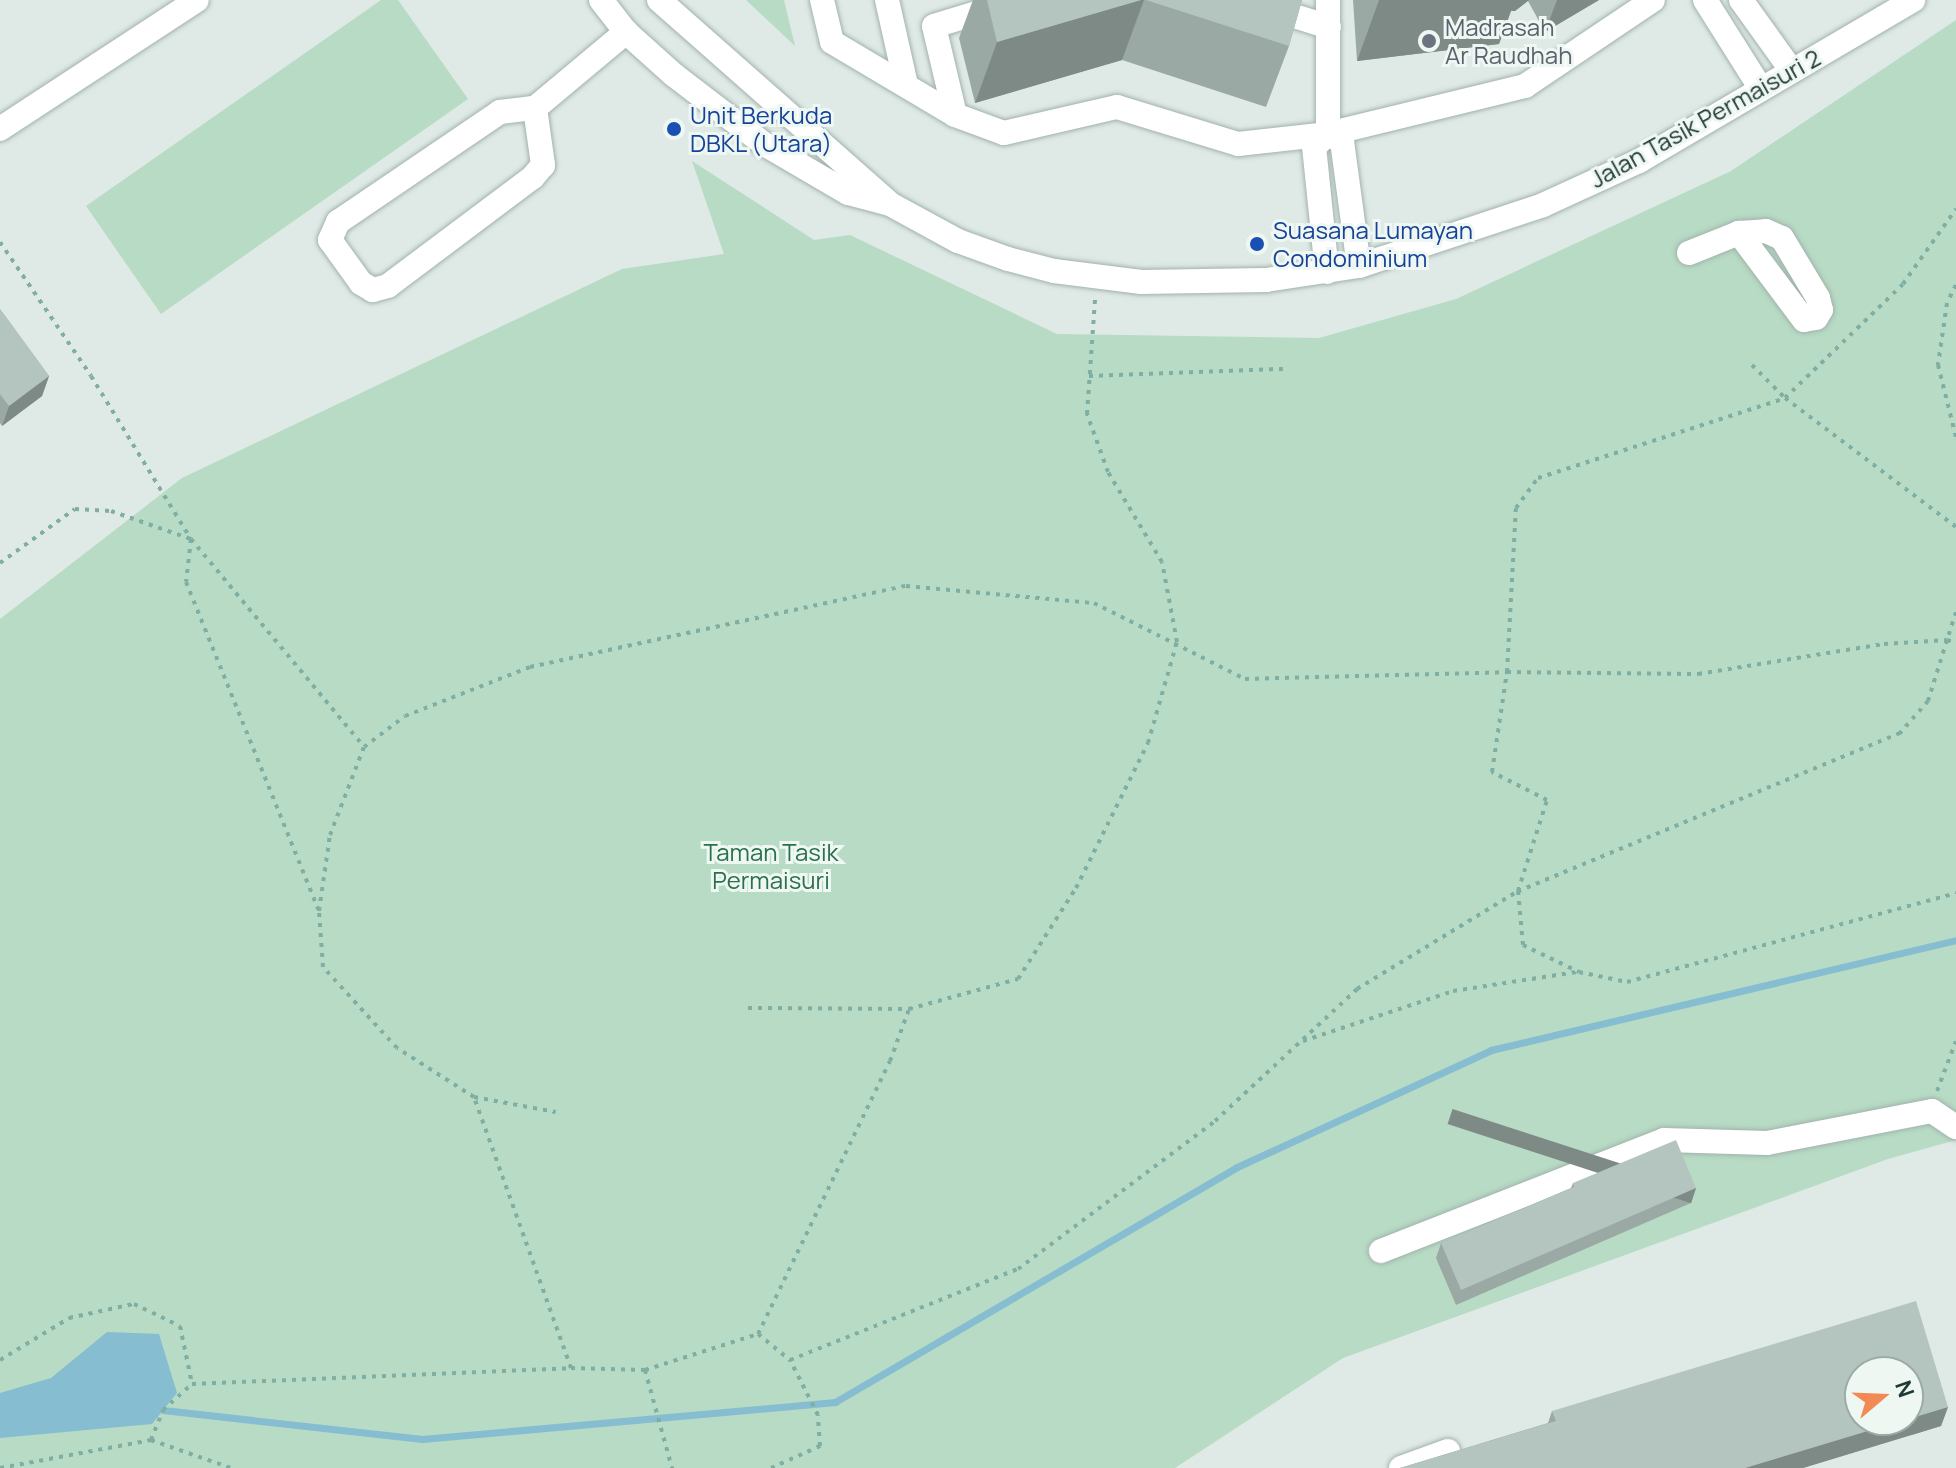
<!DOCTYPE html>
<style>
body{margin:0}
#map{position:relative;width:1956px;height:1468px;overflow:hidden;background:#dfeae6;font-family:Manrope,sans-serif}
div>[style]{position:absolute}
.green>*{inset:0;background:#b7dbc4}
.water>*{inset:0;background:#86bdd0}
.stream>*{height:7px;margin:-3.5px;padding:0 3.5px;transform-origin:3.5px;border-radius:3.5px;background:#86bdd0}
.path>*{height:4px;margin-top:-2px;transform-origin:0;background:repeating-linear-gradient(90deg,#7faea3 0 4px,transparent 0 10px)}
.roads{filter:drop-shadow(0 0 2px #a2b2ad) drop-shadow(0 0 2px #a2b2ad)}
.minor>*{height:24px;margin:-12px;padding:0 12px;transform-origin:12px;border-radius:12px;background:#fff}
.wall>*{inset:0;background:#9ba9a4}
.shaded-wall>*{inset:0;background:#7e8a86;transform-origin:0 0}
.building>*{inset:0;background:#b4c5bf}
.dots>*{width:22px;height:22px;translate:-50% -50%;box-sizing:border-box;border:4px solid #eff7f3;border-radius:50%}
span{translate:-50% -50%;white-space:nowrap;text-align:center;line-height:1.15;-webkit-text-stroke:6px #eff7f3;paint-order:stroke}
.worship-label{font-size:24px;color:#5b616d}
.left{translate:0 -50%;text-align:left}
.transit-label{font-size:24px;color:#164399}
.street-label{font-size:24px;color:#203a35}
.park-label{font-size:24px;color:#2b704c}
.north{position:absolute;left:1844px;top:1356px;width:80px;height:80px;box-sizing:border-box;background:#eff7f3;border:2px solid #9caba7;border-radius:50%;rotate:71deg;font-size:22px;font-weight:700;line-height:32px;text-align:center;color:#203a35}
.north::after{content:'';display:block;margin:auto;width:28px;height:36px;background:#f18a55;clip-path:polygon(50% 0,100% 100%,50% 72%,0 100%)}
</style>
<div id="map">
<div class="green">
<i style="clip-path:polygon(381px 0,398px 0,468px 99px,161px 314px,86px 206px)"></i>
<i style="clip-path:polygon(746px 0,784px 0,795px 46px)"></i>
<i style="clip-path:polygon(1956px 20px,1956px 1140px,1888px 1159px,1343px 1358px,1175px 1468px,0 1468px,0 619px,182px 478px,622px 269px,724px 254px,692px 161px,814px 240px,850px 235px,1057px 334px,1319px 338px,1456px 299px,1731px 171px)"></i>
</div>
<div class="water">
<i style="clip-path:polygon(107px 1332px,159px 1334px,177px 1393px,152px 1424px,0 1438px,0 1393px,51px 1378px)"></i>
</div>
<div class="stream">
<i style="left:163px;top:1410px;width:261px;rotate:6.4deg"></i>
<i style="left:422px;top:1439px;width:415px;rotate:-5.1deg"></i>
<i style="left:835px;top:1402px;width:466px;rotate:-30.3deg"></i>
<i style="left:1237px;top:1167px;width:280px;rotate:-24.7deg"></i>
<i style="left:1491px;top:1050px;width:478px;rotate:-13.3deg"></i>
</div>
<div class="path">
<i style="left:0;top:242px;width:162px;rotate:55.8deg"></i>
<i style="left:91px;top:376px;width:191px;rotate:58.5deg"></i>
<i style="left:191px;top:539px;width:271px;rotate:50.2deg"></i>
<i style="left:1956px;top:285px;width:20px;rotate:117deg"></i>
<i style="left:1947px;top:303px;width:63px;rotate:98.3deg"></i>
<i style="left:1938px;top:365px;width:74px;rotate:76deg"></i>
<i style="left:1752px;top:365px;width:47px;rotate:45deg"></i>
<i style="left:1785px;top:398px;width:164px;rotate:-44deg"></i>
<i style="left:1903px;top:284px;width:92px;rotate:-54.8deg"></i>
<i style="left:1089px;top:376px;width:194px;rotate:-2.1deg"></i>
<i style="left:0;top:563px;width:92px;rotate:-35.8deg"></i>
<i style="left:75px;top:509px;width:36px;rotate:3deg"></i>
<i style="left:111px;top:511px;width:85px;rotate:19.3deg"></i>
<i style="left:191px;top:539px;width:43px;rotate:96.6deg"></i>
<i style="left:186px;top:582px;width:353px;rotate:68deg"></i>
<i style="left:1956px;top:612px;width:29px;rotate:108deg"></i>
<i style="left:1947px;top:640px;width:9px;rotate:18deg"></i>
<i style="left:1518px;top:891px;width:96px;rotate:-72.3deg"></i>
<i style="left:1547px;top:800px;width:62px;rotate:-153deg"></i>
<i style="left:1492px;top:772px;width:101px;rotate:-81.5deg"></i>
<i style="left:1507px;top:672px;width:164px;rotate:-86.9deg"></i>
<i style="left:1516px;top:508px;width:37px;rotate:-54deg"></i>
<i style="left:1538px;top:478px;width:260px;rotate:-17.9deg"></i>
<i style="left:1785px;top:398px;width:214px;rotate:37deg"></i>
<i style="left:748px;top:1008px;width:161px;rotate:0.4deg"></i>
<i style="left:1303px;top:1041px;width:158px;rotate:-18.4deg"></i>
<i style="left:1453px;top:991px;width:125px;rotate:-8.7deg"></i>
<i style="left:1937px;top:1091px;width:53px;rotate:-69.2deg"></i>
<i style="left:474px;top:1097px;width:83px;rotate:10.4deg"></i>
<i style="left:758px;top:1334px;width:303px;rotate:-64.2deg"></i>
<i style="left:890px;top:1061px;width:55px;rotate:-69.9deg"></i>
<i style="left:909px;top:1009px;width:113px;rotate:-15.4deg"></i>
<i style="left:1018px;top:979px;width:108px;rotate:-57.5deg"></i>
<i style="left:1076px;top:888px;width:162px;rotate:-63.6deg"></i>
<i style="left:1148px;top:743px;width:105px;rotate:-74deg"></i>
<i style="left:1177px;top:642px;width:81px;rotate:-100.6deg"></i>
<i style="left:1162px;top:562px;width:105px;rotate:-121deg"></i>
<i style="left:1108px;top:472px;width:62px;rotate:-109.9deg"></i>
<i style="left:1087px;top:414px;width:115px;rotate:-86deg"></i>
<i style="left:0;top:1360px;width:81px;rotate:-31.3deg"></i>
<i style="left:69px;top:1318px;width:66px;rotate:-12.2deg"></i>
<i style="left:134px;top:1304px;width:51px;rotate:25.6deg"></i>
<i style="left:180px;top:1326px;width:59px;rotate:78.3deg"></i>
<i style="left:571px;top:1368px;width:288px;rotate:-109.7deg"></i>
<i style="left:474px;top:1097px;width:91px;rotate:-147.5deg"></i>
<i style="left:397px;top:1048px;width:110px;rotate:-132.4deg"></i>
<i style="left:323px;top:967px;width:56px;rotate:-94.1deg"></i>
<i style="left:319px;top:911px;width:77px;rotate:-81.8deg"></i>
<i style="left:330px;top:835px;width:94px;rotate:-68.9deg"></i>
<i style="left:364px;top:747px;width:51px;rotate:-37.1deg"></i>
<i style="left:405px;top:716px;width:134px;rotate:-21.4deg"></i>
<i style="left:530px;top:667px;width:385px;rotate:-12.2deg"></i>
<i style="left:906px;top:586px;width:189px;rotate:5.2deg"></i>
<i style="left:1094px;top:603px;width:169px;rotate:26.7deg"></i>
<i style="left:1245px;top:679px;width:262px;rotate:-1.5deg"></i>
<i style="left:1507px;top:672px;width:191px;rotate:0.6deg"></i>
<i style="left:1698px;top:674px;width:188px;rotate:-9.2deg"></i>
<i style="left:1884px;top:644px;width:63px;rotate:-3.6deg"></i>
<i style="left:1947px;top:640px;width:64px;rotate:107.3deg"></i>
<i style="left:1928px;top:701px;width:43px;rotate:131.2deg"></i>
<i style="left:1900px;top:733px;width:413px;rotate:157.5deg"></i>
<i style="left:645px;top:1370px;width:102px;rotate:74.6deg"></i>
<i style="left:151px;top:1440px;width:32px;rotate:-68deg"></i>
<i style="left:163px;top:1410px;width:39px;rotate:-42deg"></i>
<i style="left:192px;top:1384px;width:379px;rotate:-2.4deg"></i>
<i style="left:571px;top:1368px;width:74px;rotate:1.5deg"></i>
<i style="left:645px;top:1370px;width:119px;rotate:-17.7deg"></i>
<i style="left:758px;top:1334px;width:41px;rotate:39.1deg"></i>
<i style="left:790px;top:1360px;width:245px;rotate:-21.8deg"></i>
<i style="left:1018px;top:1269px;width:246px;rotate:-36.9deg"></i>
<i style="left:1215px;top:1121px;width:194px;rotate:-42.9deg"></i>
<i style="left:1357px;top:989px;width:188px;rotate:-31.3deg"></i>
<i style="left:1518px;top:891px;width:54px;rotate:84.7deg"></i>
<i style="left:1523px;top:945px;width:62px;rotate:25.7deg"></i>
<i style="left:1579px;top:972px;width:49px;rotate:11.8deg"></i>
<i style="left:1627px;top:982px;width:341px;rotate:-15.1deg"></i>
<i style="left:0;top:1468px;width:154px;rotate:-10.5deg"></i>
<i style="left:151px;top:1440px;width:85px;rotate:19.3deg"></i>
<i style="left:771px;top:1468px;width:54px;rotate:-24.2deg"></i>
<i style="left:820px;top:1446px;width:31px;rotate:-94deg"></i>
<i style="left:818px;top:1415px;width:62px;rotate:-117deg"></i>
</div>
<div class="roads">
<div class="minor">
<i style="left:601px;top:0;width:41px;rotate:52deg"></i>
<i style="left:626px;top:32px;width:64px;rotate:41.9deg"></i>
<i style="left:674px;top:75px;width:113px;rotate:37.5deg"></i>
<i style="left:764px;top:144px;width:97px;rotate:30.3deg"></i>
<i style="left:848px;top:193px;width:43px;rotate:14.7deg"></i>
<i style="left:890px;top:204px;width:77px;rotate:28.6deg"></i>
<i style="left:958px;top:241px;width:53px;rotate:19.8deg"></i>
<i style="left:1008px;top:259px;width:48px;rotate:14.6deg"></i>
<i style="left:1054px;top:271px;width:88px;rotate:7.2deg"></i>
<i style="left:1141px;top:282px;width:125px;rotate:-0.9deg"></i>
<i style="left:1266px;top:280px;width:94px;rotate:-8.6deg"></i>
<i style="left:1359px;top:266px;width:194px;rotate:-18.3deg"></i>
<i style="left:1543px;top:205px;width:106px;rotate:-24.6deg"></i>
<i style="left:1639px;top:161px;width:318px;rotate:-30.4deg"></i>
<i style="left:659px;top:0;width:305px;rotate:41.4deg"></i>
<i style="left:822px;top:0;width:43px;rotate:76.6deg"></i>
<i style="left:832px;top:42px;width:143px;rotate:30.7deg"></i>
<i style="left:955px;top:115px;width:52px;rotate:20.2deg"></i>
<i style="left:1004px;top:133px;width:116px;rotate:-13deg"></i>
<i style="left:1117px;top:107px;width:127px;rotate:17deg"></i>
<i style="left:1238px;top:144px;width:91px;rotate:-6.3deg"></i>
<i style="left:1328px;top:134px;width:203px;rotate:-13.7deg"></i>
<i style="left:1525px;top:86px;width:154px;rotate:-33.9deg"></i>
<i style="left:887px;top:0;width:87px;rotate:77.4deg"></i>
<i style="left:1243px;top:0;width:90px;rotate:17.4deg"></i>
<i style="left:1705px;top:0;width:105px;rotate:57.8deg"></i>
<i style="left:1741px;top:0;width:87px;rotate:54.3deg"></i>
<i style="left:535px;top:108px;width:58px;rotate:82deg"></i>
<i style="left:543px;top:165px;width:16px;rotate:130deg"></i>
<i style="left:533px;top:177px;width:181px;rotate:143.1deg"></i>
<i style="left:388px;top:286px;width:16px;rotate:165deg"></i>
<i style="left:373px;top:290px;width:14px;rotate:-150deg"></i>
<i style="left:361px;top:283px;width:53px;rotate:-125.8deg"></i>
<i style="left:330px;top:240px;width:20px;rotate:-66deg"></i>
<i style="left:338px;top:222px;width:196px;rotate:-34.2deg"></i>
<i style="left:500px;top:112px;width:35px;rotate:-7deg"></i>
<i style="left:535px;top:108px;width:119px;rotate:-39.9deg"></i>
<i style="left:955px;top:115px;width:91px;rotate:-103.3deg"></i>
<i style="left:934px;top:26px;width:89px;rotate:-17deg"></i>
<i style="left:0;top:129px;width:235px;rotate:-33.2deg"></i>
<i style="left:1328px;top:134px;width:16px;rotate:27deg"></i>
<i style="left:1342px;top:141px;width:126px;rotate:82.3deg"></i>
<i style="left:1689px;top:253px;width:54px;rotate:-21.8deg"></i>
<i style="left:1739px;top:233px;width:27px;rotate:-4deg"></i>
<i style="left:1766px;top:231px;width:17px;rotate:24deg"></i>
<i style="left:1782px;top:238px;width:70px;rotate:59deg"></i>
<i style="left:1818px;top:298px;width:12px;rotate:76deg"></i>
<i style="left:1821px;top:310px;width:9px;rotate:122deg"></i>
<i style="left:1816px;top:318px;width:12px;rotate:171deg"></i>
<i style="left:1804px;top:320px;width:109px;rotate:-126.8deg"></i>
<i style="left:1327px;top:272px;width:126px;rotate:-95.9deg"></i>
<i style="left:1314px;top:147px;width:19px;rotate:-43deg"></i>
<i style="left:1328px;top:134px;width:134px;rotate:-90deg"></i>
<i style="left:1381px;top:1251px;width:304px;rotate:-21.4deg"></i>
<i style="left:1664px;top:1140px;width:103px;rotate:1.7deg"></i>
<i style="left:1767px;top:1143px;width:168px;rotate:-11deg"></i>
<i style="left:1932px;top:1111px;width:29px;rotate:34deg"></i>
<i style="left:1401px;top:1468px;width:50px;rotate:-19.9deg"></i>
</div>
</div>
<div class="wall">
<i style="clip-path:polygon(973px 0,1302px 0,1289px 46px,1266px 107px,1122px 60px,975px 103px,959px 38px)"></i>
<i style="clip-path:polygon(1353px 0,1599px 0,1545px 32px,1528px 1px,1515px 11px,1511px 11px,1499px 44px,1357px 61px)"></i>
<i style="clip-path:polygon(0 309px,49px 376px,42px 396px,2px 426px,0 423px)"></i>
<i style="clip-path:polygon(1573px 1183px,1696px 1188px,1691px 1203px,1456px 1305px,1436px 1258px,1441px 1243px,1571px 1188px)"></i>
<i style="clip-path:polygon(1948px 1407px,1941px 1426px,1803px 1468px,1400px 1468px,1548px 1423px,1552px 1411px)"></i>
</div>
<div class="shaded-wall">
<i style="clip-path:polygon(1141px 0,1144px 0,1122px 60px,975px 103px,997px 42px)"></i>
<i style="clip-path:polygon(1379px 0,1529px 0,1515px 11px,1511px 11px,1499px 44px,1357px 61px)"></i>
<i style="clip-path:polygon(1557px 0,1599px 0,1545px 32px)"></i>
<i style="clip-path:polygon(49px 376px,42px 396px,2px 426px,9px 406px)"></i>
<i style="left:1696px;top:1188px;width:16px;height:256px;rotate:108deg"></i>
<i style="clip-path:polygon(1948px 1407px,1941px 1426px,1803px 1468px,1745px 1468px,1904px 1420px,1908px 1420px,1908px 1419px)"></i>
</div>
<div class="building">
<i style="clip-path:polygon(987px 0,1141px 0,997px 42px)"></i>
<i style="clip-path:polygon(1146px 0,1302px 0,1289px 46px)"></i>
<i style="clip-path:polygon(0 309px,49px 376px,9px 406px,0 394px)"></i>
<i style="clip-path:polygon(1676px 1140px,1696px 1188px,1461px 1290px,1441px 1243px,1574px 1187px,1573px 1183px)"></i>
<i style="clip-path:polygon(1916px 1301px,1948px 1407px,1908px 1419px,1908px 1372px,1860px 1372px,1860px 1420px,1904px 1420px,1745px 1468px,1400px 1468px,1556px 1421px,1552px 1411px)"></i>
</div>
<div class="dots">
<i style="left:1429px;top:41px;background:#6b7280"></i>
<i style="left:674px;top:129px;background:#1a4fb4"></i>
<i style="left:1257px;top:244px;background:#1a4fb4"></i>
</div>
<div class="worship-label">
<span class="left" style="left:1445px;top:41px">Madrasah<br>Ar Raudhah</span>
</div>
<div class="transit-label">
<span class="left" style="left:690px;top:129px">Unit Berkuda<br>DBKL (Utara)</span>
<span class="left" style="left:1273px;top:244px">Suasana Lumayan<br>Condominium</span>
</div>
<div class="street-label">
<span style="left:1705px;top:118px;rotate:-29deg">Jalan Tasik Permaisuri 2</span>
</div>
<div class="park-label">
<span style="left:771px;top:866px">Taman Tasik<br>Permaisuri</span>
</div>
<div class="north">N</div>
</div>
